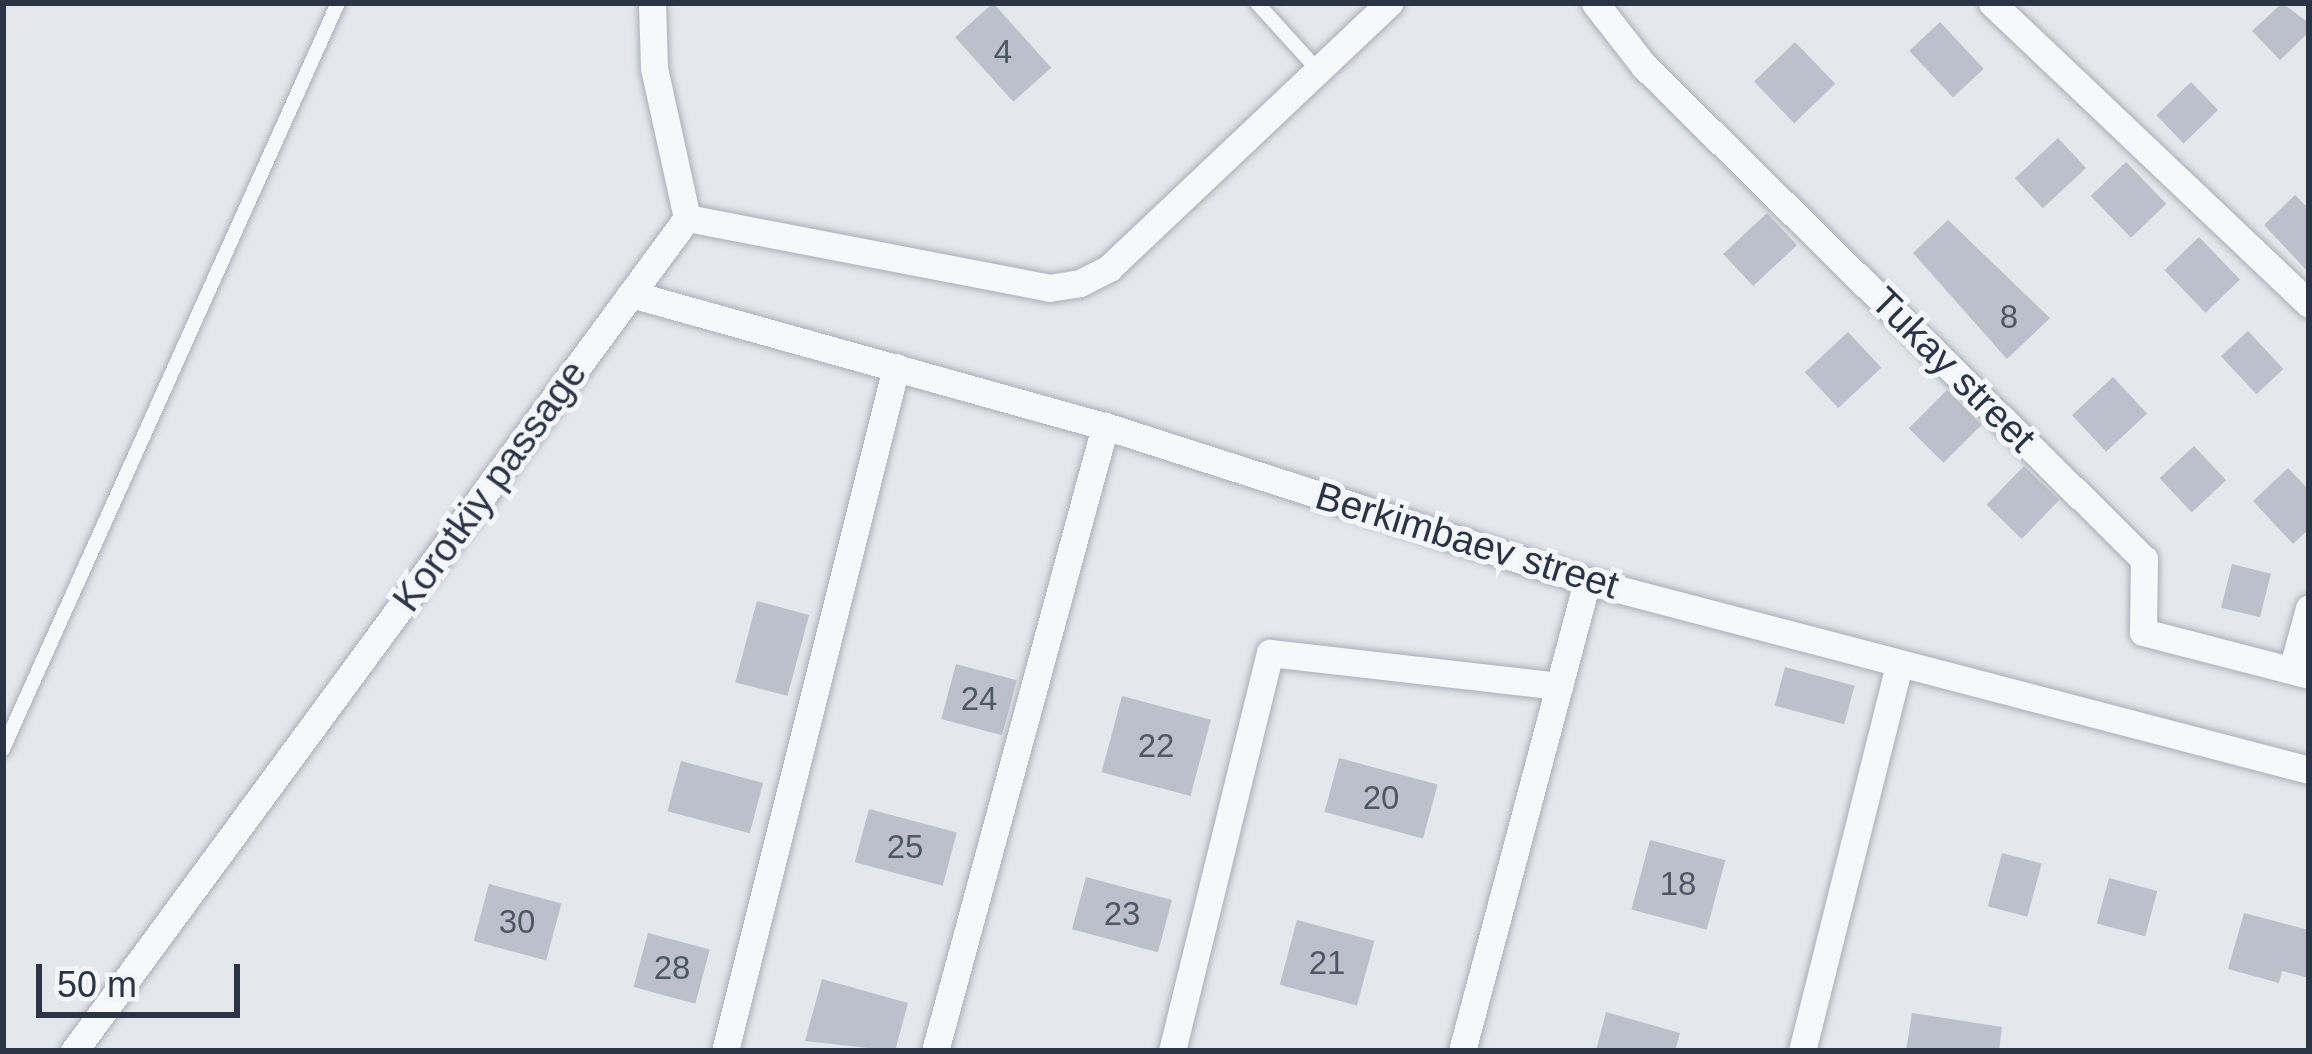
<!DOCTYPE html>
<style>
body{margin:0}
#map{position:relative;width:2312px;height:1054px;overflow:hidden;background:#e4e7ec;font-family:Helvetica,sans-serif}
div>[style]{position:absolute}
.building>*{inset:0;background:#bbc0ca;transform-origin:0 0}
.roads{filter:drop-shadow(0 0 3px #a9aeb7) drop-shadow(0 0 3px #a9aeb7)}
.service>*{height:14px;margin:-7px;padding:0 7px;transform-origin:7px;border-radius:7px;background:#f7f8fa}
.minor>*{height:27px;margin:-13.5px;padding:0 13.5px;transform-origin:13.5px;border-radius:13.5px;background:#f7f8fa}
span{translate:-50% -50%;white-space:nowrap;text-align:center;line-height:1.15;-webkit-text-stroke:10px #f4f6f9;paint-order:stroke}
.number-label{font-size:33px;color:#4f5766}
.number-label span{-webkit-text-stroke-width:0}
.street-label{font-size:39px;color:#2b3445}
.frame{position:absolute;inset:0;border:6px solid #2b3445;pointer-events:none}
.scale{position:absolute;left:36px;top:964px;width:204px;height:54px;box-sizing:border-box;border:6px solid #2b3445;border-top:0;padding-left:15px;font-size:36px;line-height:42px;white-space:nowrap;color:#2b3445;-webkit-text-stroke:9px #f4f6f9;paint-order:stroke}
</style>
<div id="map">
<div class="building">
<i style="left:993px;top:3px;width:87px;height:51px;rotate:48deg"></i>
<i style="clip-path:polygon(2282px 3px,2309px 23px,2309px 32px,2280px 60px,2252px 31px)"></i>
<i style="left:1940px;top:22px;width:64px;height:42px;rotate:47deg"></i>
<i style="left:1795px;top:42px;width:58px;height:57px;rotate:46deg"></i>
<i style="left:2191px;top:82px;width:39px;height:48px;rotate:46deg"></i>
<i style="left:2058px;top:138px;width:41px;height:59px;rotate:47deg"></i>
<i style="left:2126px;top:162px;width:58px;height:49px;rotate:46deg"></i>
<i style="clip-path:polygon(2295px 195px,2309px 209px,2309px 273px,2264px 225px)"></i>
<i style="left:1767px;top:213px;width:44px;height:60px;rotate:47deg"></i>
<i style="clip-path:polygon(1948px 220px,2050px 318px,2007px 359px,1913px 253px)"></i>
<i style="left:2199px;top:237px;width:59px;height:48px;rotate:46deg"></i>
<i style="left:2248px;top:331px;width:52px;height:37px;rotate:47deg"></i>
<i style="left:1848px;top:332px;width:49px;height:59px;rotate:47deg"></i>
<i style="left:2113px;top:377px;width:50px;height:56px;rotate:47deg"></i>
<i style="left:1947px;top:390px;width:49px;height:54px;rotate:45deg"></i>
<i style="left:2194px;top:446px;width:47px;height:47px;rotate:47deg"></i>
<i style="left:2024px;top:466px;width:49px;height:54px;rotate:44deg"></i>
<i style="clip-path:polygon(2288px 468px,2309px 490px,2309px 529px,2293px 544px,2253px 501px)"></i>
<i style="left:2232px;top:564px;width:40px;height:45px;rotate:14deg"></i>
<i style="left:757px;top:601px;width:54px;height:84px;rotate:15deg"></i>
<i style="left:956px;top:664px;width:63px;height:57px;rotate:15deg"></i>
<i style="left:1785px;top:667px;width:72px;height:40px;rotate:15deg"></i>
<i style="left:1122px;top:696px;width:92px;height:79px;rotate:15deg"></i>
<i style="left:1339px;top:758px;width:102px;height:56px;rotate:15deg"></i>
<i style="left:681px;top:761px;width:85px;height:52px;rotate:15deg"></i>
<i style="left:869px;top:809px;width:91px;height:55px;rotate:15deg"></i>
<i style="left:1650px;top:840px;width:78px;height:72px;rotate:15deg"></i>
<i style="left:2002px;top:853px;width:41px;height:55px;rotate:15deg"></i>
<i style="left:1086px;top:877px;width:89px;height:54px;rotate:15deg"></i>
<i style="left:2109px;top:878px;width:50px;height:47px;rotate:15deg"></i>
<i style="left:489px;top:884px;width:75px;height:59px;rotate:15deg"></i>
<i style="clip-path:polygon(2244px 913px,2309px 930px,2309px 978px,2282px 971px,2279px 983px,2228px 969px)"></i>
<i style="left:1297px;top:920px;width:80px;height:67px;rotate:15deg"></i>
<i style="left:648px;top:933px;width:64px;height:56px;rotate:15deg"></i>
<i style="clip-path:polygon(822px 979px,908px 1003px,895px 1051px,805px 1041px)"></i>
<i style="clip-path:polygon(1606px 1012px,1680px 1033px,1675px 1051px,1596px 1051px)"></i>
<i style="clip-path:polygon(1912px 1013px,2002px 1027px,1999px 1051px,1906px 1051px)"></i>
</div>
<div class="roads">
<div class="service">
<i style="left:1257px;top:3px;width:86px;rotate:47.8deg"></i>
<i style="left:3px;top:749px;width:818px;rotate:-65.82deg"></i>
</div>
<div class="minor">
<i style="left:652px;top:3px;width:65px;rotate:88.2deg"></i>
<i style="left:654px;top:68px;width:154px;rotate:77.6deg"></i>
<i style="left:1595px;top:3px;width:80px;rotate:52.1deg"></i>
<i style="left:1644px;top:66px;width:702px;rotate:44.6deg"></i>
<i style="left:2144px;top:559px;width:73px;rotate:90.8deg"></i>
<i style="left:2143px;top:632px;width:171px;rotate:14.5deg"></i>
<i style="left:1992px;top:3px;width:437px;rotate:43.5deg"></i>
<i style="left:631px;top:294px;width:492px;rotate:15.6deg"></i>
<i style="left:1105px;top:426px;width:506px;rotate:17.83deg"></i>
<i style="left:1587px;top:581px;width:746px;rotate:14.67deg"></i>
<i style="left:2292px;top:670px;width:64px;rotate:-74.7deg"></i>
<i style="left:74px;top:1051px;width:1034px;rotate:-53.65deg"></i>
<i style="left:687px;top:218px;width:369px;rotate:10.9deg"></i>
<i style="left:1049px;top:288px;width:31px;rotate:-9deg"></i>
<i style="left:1080px;top:283px;width:33px;rotate:-27deg"></i>
<i style="left:1109px;top:268px;width:386px;rotate:-43.4deg"></i>
<i style="left:725px;top:1051px;width:705px;rotate:-75.96deg"></i>
<i style="left:935px;top:1051px;width:648px;rotate:-74.78deg"></i>
<i style="left:1172px;top:1051px;width:410px;rotate:-76.2deg"></i>
<i style="left:1270px;top:653px;width:291px;rotate:6.5deg"></i>
<i style="left:1462px;top:1051px;width:486px;rotate:-75.1deg"></i>
<i style="left:1802px;top:1051px;width:399px;rotate:-75.9deg"></i>
</div>
</div>
<div class="number-label">
<span style="left:1003px;top:52px">4</span>
<span style="left:2009px;top:317px">8</span>
<span style="left:979px;top:699px">24</span>
<span style="left:1156px;top:746px">22</span>
<span style="left:1381px;top:798px">20</span>
<span style="left:905px;top:847px">25</span>
<span style="left:1678px;top:884px">18</span>
<span style="left:1122px;top:914px">23</span>
<span style="left:517px;top:922px">30</span>
<span style="left:1327px;top:963px">21</span>
<span style="left:672px;top:968px">28</span>
</div>
<div class="street-label">
<span style="left:1953px;top:370px;rotate:45deg">Tukay street</span>
<span style="left:490px;top:486px;rotate:-54deg">Korotkiy passage</span>
<span style="left:1467px;top:541px;rotate:17deg">Berkimbaev street</span>
</div>
<div class="frame"></div>
<div class="scale">50 m</div>
</div>
